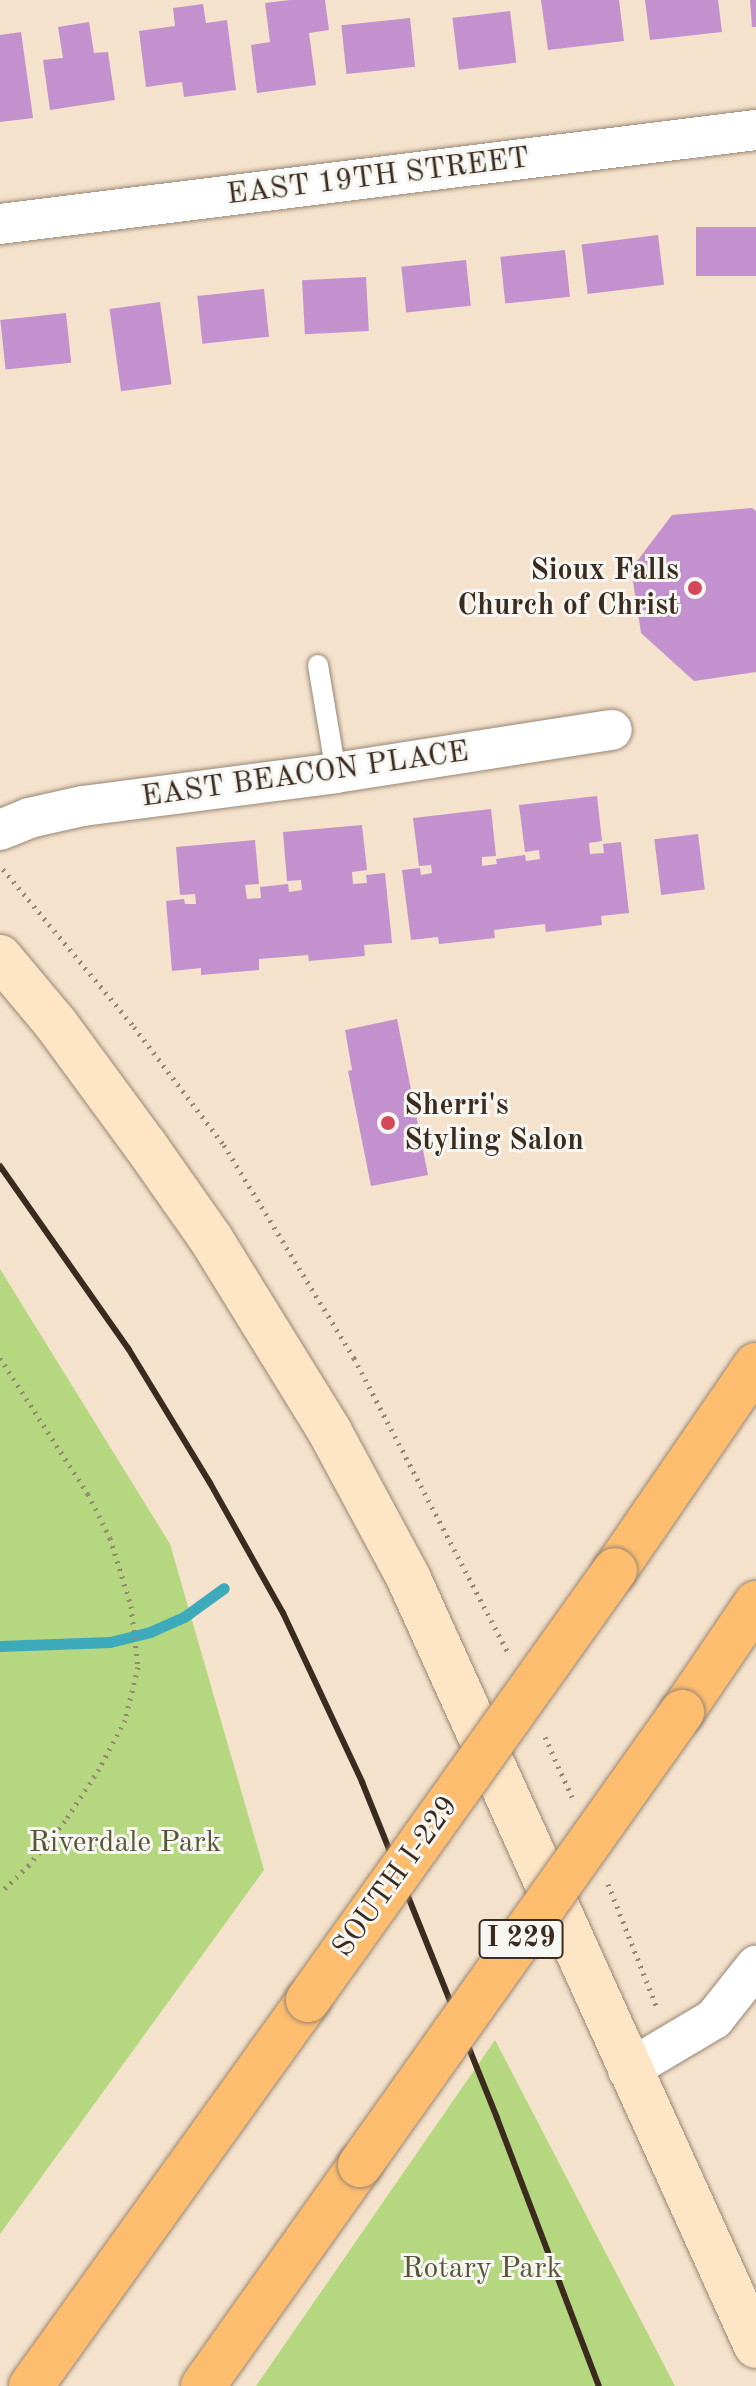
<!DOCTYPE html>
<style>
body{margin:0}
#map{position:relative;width:756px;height:2386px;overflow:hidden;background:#f4e2cc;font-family:"Old Standard TT",serif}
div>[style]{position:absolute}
.green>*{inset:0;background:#b5d77f}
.stream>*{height:11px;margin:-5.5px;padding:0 5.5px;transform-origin:5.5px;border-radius:5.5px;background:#3daabc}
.building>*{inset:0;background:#c391ce;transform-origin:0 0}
.path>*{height:5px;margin-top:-2.5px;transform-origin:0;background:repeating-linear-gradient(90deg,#988675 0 2px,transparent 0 8px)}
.roads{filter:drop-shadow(0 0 2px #988675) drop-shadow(0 0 2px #988675)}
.lane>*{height:20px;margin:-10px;padding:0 10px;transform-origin:10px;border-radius:10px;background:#fff}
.street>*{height:40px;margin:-20px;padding:0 20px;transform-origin:20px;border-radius:20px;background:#fff}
.secondary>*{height:44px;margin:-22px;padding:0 22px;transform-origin:22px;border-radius:22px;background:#fee5c5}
.highway>*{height:44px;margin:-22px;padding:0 22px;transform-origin:22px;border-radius:22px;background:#fcbd6f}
.rail>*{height:6px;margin:-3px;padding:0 3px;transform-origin:3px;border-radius:3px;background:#3b2a1e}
.bridges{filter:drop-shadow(0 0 2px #988675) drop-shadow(0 0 2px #988675)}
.highway-bridge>*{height:44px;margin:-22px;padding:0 22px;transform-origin:22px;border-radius:22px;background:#fcbd6f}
.dots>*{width:22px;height:22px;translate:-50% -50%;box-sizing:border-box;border:4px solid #f6f6f2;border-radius:50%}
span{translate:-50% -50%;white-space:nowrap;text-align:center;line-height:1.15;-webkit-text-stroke:6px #f6f6f2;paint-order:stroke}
.shield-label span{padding:2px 6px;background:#f6f6f2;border:2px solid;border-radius:6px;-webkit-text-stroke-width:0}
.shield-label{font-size:28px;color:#3b2a1e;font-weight:700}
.street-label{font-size:30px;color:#3b2a1e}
.poi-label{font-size:30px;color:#3b2a1e;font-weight:700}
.right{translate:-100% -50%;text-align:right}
.left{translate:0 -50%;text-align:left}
.park-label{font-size:30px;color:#5a5536}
</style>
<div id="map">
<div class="green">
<i style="clip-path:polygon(0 1269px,170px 1544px,264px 1870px,0 2234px)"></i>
<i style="clip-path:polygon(495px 2040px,675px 2386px,255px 2386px,256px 2386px)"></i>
</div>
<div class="stream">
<i style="left:0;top:1646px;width:110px;rotate:-2.1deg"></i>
<i style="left:110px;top:1642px;width:41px;rotate:-14deg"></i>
<i style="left:150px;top:1632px;width:37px;rotate:-24deg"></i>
<i style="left:184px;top:1617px;width:49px;rotate:-35.9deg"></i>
</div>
<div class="building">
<i style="clip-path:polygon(290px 0,325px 0,329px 30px,309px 33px,316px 85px,257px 93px,251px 45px,270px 42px,265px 3px)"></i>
<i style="clip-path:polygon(541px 0,619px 0,624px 41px,548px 50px)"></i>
<i style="clip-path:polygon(645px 0,718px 0,722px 32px,650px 40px)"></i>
<i style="clip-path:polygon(750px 0,756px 0,756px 27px,752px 27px)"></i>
<i style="clip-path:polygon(203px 4px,206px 23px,227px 20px,236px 90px,184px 97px,182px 82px,146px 87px,139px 31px,175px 26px,173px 8px)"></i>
<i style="left:510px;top:11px;width:52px;height:58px;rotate:83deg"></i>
<i style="left:410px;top:18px;width:49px;height:69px;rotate:84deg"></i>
<i style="clip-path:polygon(89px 22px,94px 53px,108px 52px,115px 100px,50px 110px,43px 60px,63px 58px,58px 27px)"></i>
<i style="clip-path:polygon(21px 32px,33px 118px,0 122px,0 35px)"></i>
<i style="left:756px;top:227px;width:49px;height:60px;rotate:90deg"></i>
<i style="left:658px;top:235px;width:50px;height:77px;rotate:83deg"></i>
<i style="left:565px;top:250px;width:47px;height:65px;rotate:84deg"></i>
<i style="left:466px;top:260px;width:46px;height:65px;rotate:84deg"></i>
<i style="left:366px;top:277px;width:54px;height:64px;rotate:87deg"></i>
<i style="left:264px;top:289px;width:48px;height:67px;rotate:84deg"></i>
<i style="left:160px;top:302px;width:83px;height:51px;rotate:82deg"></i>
<i style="left:66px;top:313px;width:50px;height:66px;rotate:84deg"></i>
<i style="clip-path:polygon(752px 508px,756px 511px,756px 672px,694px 681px,641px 633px,631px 569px,672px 515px)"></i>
<i style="clip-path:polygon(597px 796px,602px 841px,589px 843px,590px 854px,604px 853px,603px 844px,621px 842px,629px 913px,601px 916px,602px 925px,546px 932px,545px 924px,494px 930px,495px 938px,439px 944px,438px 937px,411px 940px,402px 870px,420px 868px,421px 875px,432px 873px,431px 865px,419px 866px,413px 818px,491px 809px,496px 856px,482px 857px,482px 866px,497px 864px,496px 859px,525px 855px,526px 861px,540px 859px,539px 850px,525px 852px,519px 805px)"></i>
<i style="clip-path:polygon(362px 825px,367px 870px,352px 872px,353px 884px,367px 883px,366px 875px,385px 873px,392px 943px,364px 945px,365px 956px,309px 961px,308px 955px,259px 959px,259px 970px,201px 975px,201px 968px,172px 971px,166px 901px,184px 899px,185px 904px,196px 904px,195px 894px,180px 895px,176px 847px,255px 840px,259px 884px,245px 885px,247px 899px,261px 898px,260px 887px,288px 884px,289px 892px,302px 890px,301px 880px,287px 881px,283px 832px)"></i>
<i style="left:698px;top:834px;width:56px;height:44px;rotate:83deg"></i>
<i style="clip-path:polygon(397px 1019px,428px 1175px,371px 1186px,348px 1071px,352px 1070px,345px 1030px)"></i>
</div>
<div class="path">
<i style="left:3px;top:869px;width:205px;rotate:50.3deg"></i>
<i style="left:134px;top:1027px;width:148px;rotate:52.7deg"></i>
<i style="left:224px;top:1145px;width:250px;rotate:58.6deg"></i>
<i style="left:354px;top:1358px;width:331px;rotate:62.4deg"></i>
<i style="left:0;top:1358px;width:162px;rotate:57.1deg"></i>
<i style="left:88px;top:1494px;width:49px;rotate:63.4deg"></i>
<i style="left:110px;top:1538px;width:71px;rotate:72.8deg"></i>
<i style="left:131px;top:1606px;width:61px;rotate:83.5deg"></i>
<i style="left:138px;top:1667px;width:55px;rotate:103.8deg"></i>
<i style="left:125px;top:1720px;width:55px;rotate:118deg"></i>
<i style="left:99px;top:1769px;width:62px;rotate:123.2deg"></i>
<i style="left:65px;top:1821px;width:57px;rotate:129.3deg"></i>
<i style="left:29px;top:1865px;width:40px;rotate:136deg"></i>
<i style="left:545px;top:1737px;width:66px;rotate:65.8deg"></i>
<i style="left:608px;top:1884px;width:133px;rotate:68.4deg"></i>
</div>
<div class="roads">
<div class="lane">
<i style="left:318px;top:665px;width:109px;rotate:80.5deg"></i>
</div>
<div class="street">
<i style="left:0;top:224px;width:762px;rotate:-7.09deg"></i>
<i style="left:0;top:830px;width:31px;rotate:-22deg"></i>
<i style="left:29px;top:818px;width:55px;rotate:-12.5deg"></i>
<i style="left:83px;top:806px;width:255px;rotate:-7.4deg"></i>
<i style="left:336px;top:773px;width:279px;rotate:-8.9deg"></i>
<i style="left:628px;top:2070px;width:100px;rotate:-30.7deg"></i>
<i style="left:714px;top:2019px;width:68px;rotate:-51.6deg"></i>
</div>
<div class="secondary">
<i style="left:0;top:957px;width:87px;rotate:50.1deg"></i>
<i style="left:56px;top:1024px;width:150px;rotate:53.7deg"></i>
<i style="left:145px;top:1145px;width:115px;rotate:54.9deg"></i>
<i style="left:211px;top:1239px;width:227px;rotate:58.3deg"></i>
<i style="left:330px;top:1432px;width:165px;rotate:61.7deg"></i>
<i style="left:408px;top:1577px;width:844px;rotate:65.65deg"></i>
</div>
<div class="highway">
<i style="left:615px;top:1570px;width:249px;rotate:-55.5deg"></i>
<i style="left:682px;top:1712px;width:132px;rotate:-55.8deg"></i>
<i style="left:31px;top:2386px;width:475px;rotate:-54.3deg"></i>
<i style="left:203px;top:2386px;width:271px;rotate:-54.6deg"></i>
</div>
</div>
<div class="rail">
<i style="left:0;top:1166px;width:223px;rotate:54.9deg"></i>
<i style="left:128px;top:1348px;width:158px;rotate:58.7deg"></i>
<i style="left:210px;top:1483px;width:149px;rotate:60.7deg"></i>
<i style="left:283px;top:1613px;width:187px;rotate:64.9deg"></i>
<i style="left:362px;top:1782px;width:362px;rotate:68.1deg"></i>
<i style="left:497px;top:2118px;width:287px;rotate:69.2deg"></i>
</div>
<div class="bridges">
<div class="highway-bridge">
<i style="left:308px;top:2000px;width:528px;rotate:-54.47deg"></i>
<i style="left:360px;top:2165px;width:556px;rotate:-54.59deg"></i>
</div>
</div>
<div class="dots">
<i style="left:695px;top:588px;background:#d1495b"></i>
<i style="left:388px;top:1123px;background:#d1495b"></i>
</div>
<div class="shield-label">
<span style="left:521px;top:1939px">I 229</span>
</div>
<div class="street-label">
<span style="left:378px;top:177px;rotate:-7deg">EAST 19TH STREET</span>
<span style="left:305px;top:775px;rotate:-8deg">EAST BEACON PLACE</span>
<span style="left:396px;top:1877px;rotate:-54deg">SOUTH I-229</span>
</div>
<div class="poi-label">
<span class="right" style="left:679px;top:588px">Sioux Falls<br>Church of Christ</span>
<span class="left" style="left:404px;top:1123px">Sherri's<br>Styling Salon</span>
</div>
<div class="park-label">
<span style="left:125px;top:1843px">Riverdale Park</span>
<span style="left:482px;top:2269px">Rotary Park</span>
</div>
</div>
